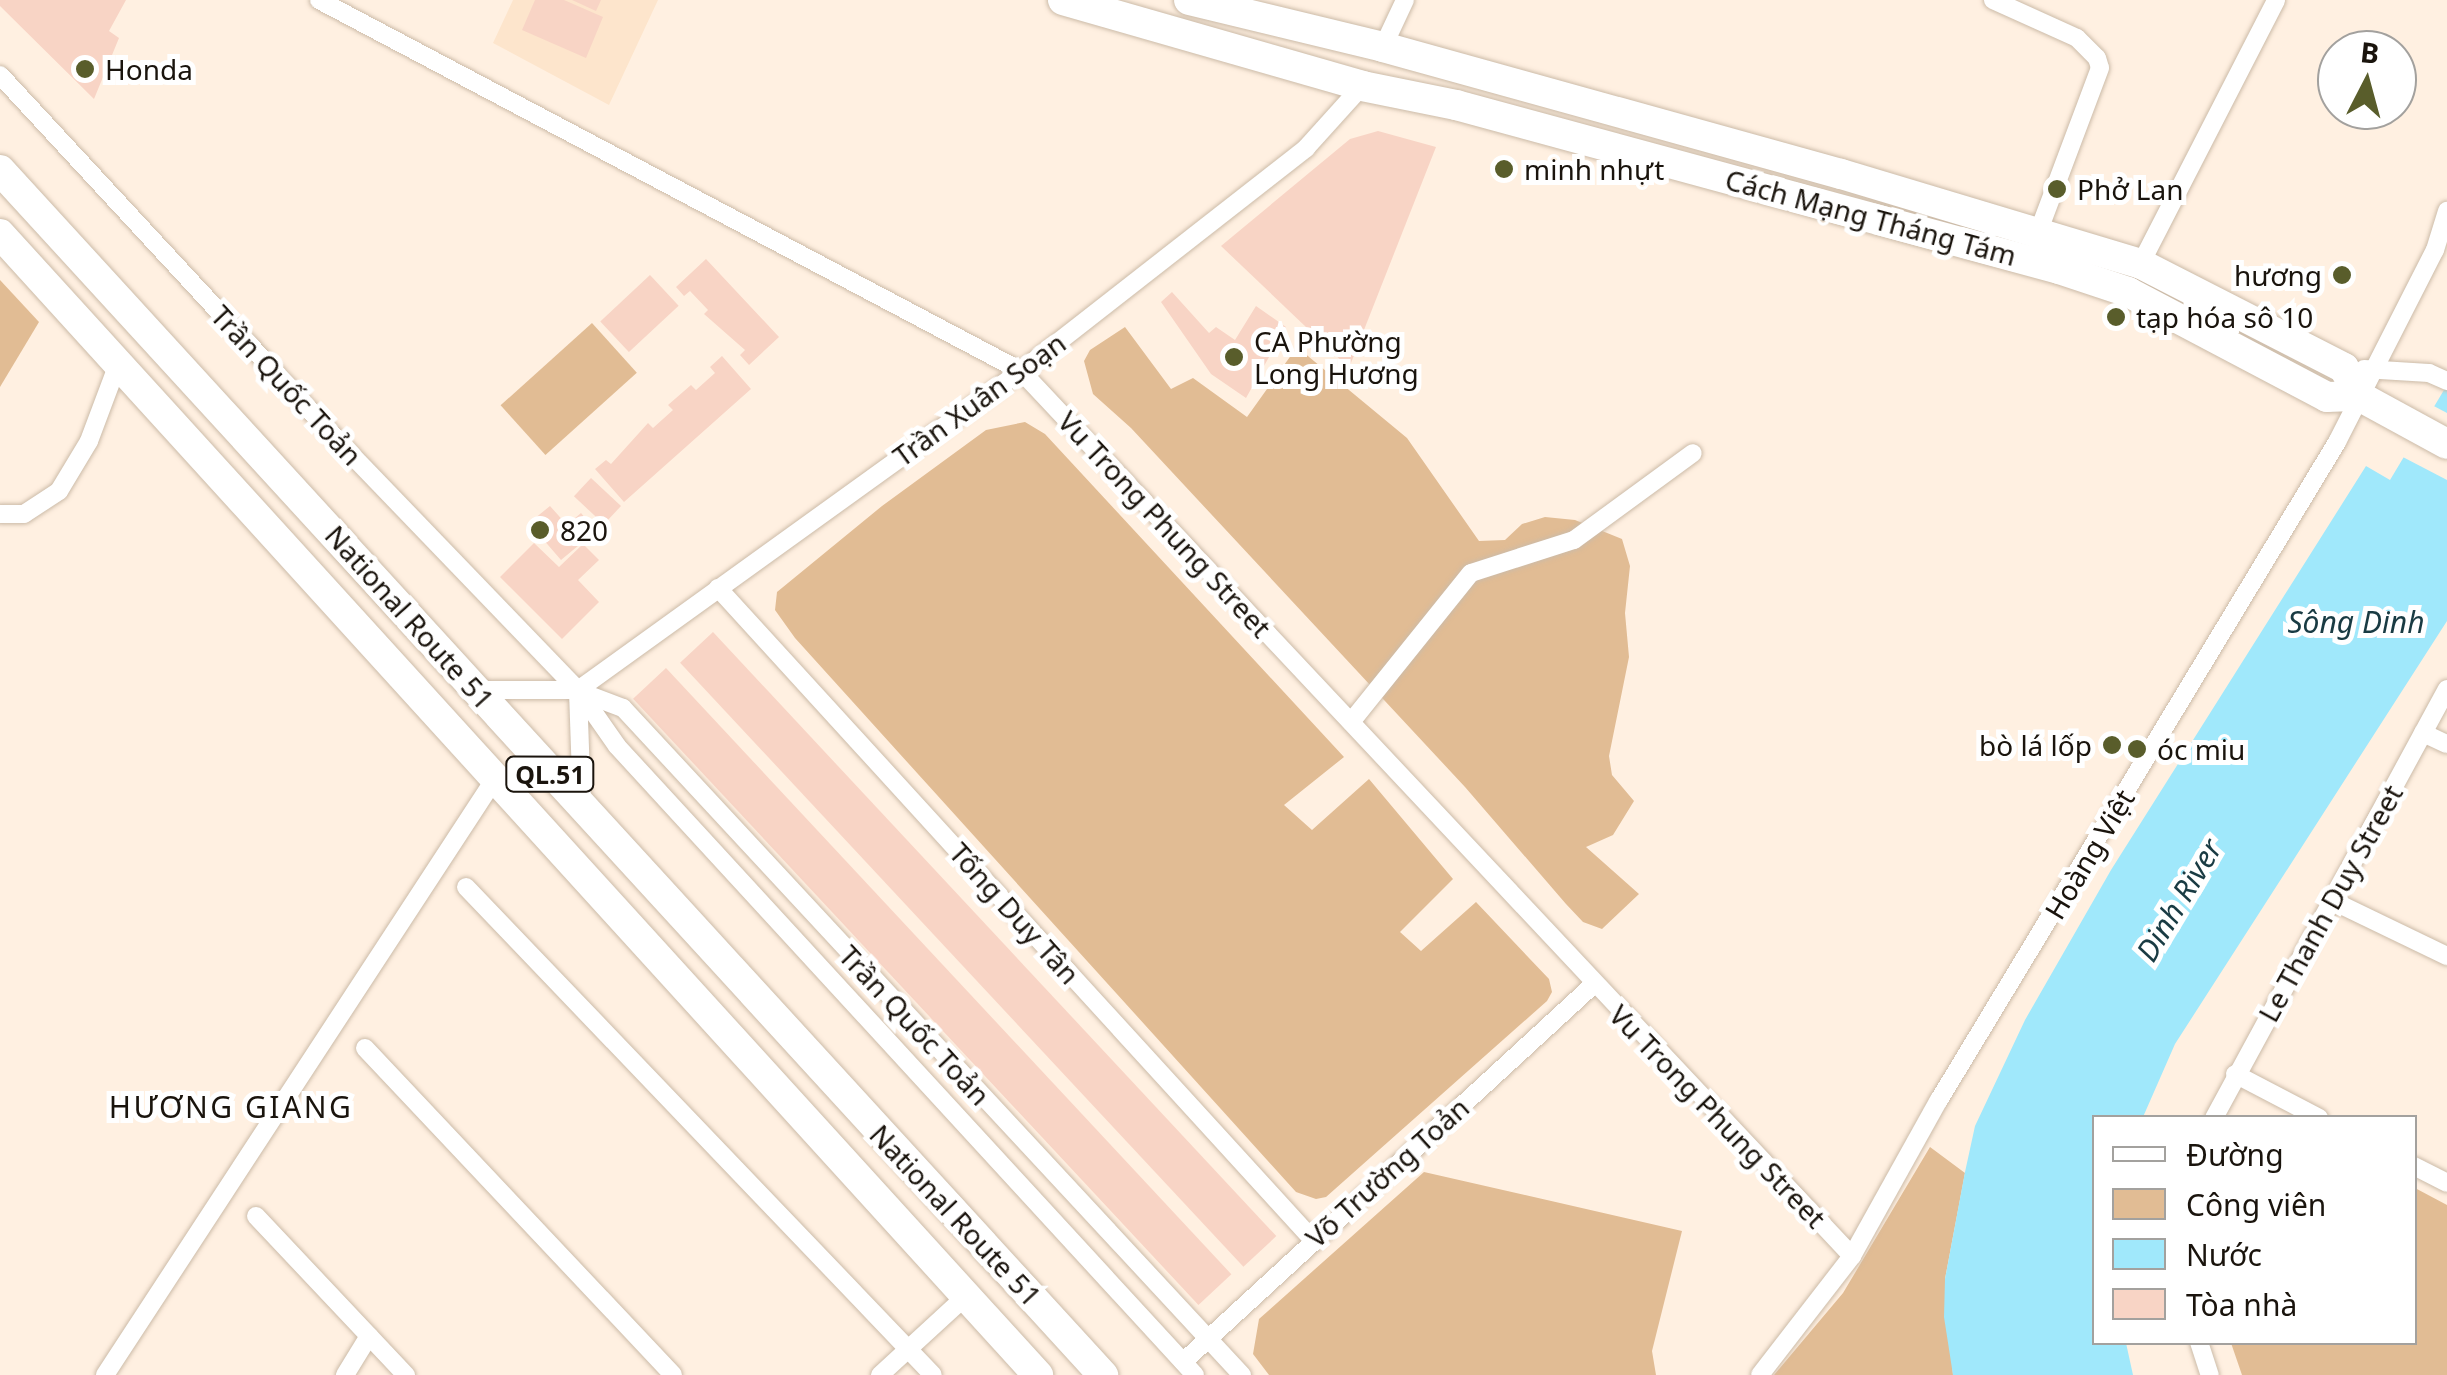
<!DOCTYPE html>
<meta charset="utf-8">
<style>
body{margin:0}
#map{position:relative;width:2447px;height:1375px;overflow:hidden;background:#fff0e1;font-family:"Noto Sans",sans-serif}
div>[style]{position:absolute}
.built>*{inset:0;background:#fde5cc}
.green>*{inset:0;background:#e1bc94;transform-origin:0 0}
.water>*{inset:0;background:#a0e8fb}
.pier>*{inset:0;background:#fff0e1}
.building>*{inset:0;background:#f8d4c5;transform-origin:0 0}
.roads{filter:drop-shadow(0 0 2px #ccbba8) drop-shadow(0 0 2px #ccbba8)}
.minor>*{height:18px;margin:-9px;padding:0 9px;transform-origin:9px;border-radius:9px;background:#fff}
.primary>*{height:30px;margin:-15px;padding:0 15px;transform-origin:15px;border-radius:15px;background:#fff}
.trunk>*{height:30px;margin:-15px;padding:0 15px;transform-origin:15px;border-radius:15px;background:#fff}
.dots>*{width:28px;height:28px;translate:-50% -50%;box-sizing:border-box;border:5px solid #fff;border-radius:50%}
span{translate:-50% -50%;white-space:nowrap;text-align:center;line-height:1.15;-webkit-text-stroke:10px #fff;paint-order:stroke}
.shield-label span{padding:2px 8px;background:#fff;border:2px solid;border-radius:8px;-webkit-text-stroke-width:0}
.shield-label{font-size:25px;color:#1a140d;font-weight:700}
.poi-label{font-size:28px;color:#1a140d}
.left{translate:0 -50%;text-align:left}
.right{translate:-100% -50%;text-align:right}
.street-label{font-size:28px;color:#1a140d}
.water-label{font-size:30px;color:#193b43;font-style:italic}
.neighbourhood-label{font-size:30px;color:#1a140d;letter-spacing:2.5px}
.legend{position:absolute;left:2092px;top:1115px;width:325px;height:230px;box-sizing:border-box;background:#fff;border:2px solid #a3a19e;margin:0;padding:12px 18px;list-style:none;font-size:30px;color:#1a140d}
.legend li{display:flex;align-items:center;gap:20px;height:50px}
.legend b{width:50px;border:2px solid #a3a19e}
.north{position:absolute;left:2317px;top:30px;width:100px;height:100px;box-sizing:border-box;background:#fff;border:2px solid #a3a19e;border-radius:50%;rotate:6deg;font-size:28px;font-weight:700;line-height:40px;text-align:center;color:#1a140d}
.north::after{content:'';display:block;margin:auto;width:35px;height:45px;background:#595d2b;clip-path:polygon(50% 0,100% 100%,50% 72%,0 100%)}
</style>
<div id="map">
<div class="built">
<i style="clip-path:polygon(513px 0,658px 0,609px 105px,493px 43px)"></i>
</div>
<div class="green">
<i style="clip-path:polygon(0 280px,39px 322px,0 387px)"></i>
<i style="left:592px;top:323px;width:67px;height:123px;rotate:48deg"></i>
<i style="clip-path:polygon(1125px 327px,1171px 389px,1193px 378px,1247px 417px,1297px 347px,1407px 438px,1479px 541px,1505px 540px,1522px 524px,1545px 517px,1575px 520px,1622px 539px,1630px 566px,1625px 613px,1629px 657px,1609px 756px,1612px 775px,1634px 801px,1613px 835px,1586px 847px,1639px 894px,1602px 929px,1583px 922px,1566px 904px,1465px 787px,1131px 428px,1093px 394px,1084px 361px,1090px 350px)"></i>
<i style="clip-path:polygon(1025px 422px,1045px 434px,1344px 757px,1284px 805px,1312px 830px,1369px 779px,1453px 879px,1400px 932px,1421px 951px,1476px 902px,1549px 979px,1552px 992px,1547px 1001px,1326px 1197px,1316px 1199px,1296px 1192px,795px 638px,775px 610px,777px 592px,882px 506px,986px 430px)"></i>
<i style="clip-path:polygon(1930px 1147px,1965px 1173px,1945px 1279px,1953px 1375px,1774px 1375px,1843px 1293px)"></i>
<i style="clip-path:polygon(1424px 1172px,1682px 1231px,1652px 1351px,1656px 1375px,1269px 1375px,1253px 1354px,1259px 1319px)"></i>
<i style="clip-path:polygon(2415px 1188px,2447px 1205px,2447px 1375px,2242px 1375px,2231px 1343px,2414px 1342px)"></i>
</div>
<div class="water">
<i style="clip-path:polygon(2447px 385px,2447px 621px,2175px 1044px,2143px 1117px,2094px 1118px,2094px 1342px,2126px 1343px,2133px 1375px,1953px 1375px,1944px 1317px,1945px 1279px,1965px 1172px,1975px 1126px,2025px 1020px,2111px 870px,2366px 466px,2390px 480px)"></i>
</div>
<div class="pier">
<i style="clip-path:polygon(2430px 404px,2447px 413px,2447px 480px,2399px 455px)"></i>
</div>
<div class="building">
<i style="clip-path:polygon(0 0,126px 0,109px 31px,119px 38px,94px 99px,0 6px)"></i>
<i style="clip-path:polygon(535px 0,564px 0,603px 17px,586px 58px,522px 30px)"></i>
<i style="clip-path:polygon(572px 0,601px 0,596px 11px)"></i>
<i style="clip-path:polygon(1378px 131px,1436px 147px,1349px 368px,1221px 246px,1350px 139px)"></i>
<i style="clip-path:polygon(706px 259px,779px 337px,749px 365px,740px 355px,745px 350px,704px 314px,708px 310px,690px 291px,684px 296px,676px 287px)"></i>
<i style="left:650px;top:275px;width:42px;height:68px;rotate:47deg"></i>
<i style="clip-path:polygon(1172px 292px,1209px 333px,1216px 327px,1235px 340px,1256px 306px,1286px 327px,1246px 398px,1211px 374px,1161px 302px)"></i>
<i style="clip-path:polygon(722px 356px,751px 389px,624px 502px,595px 469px,606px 460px,611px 464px,648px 423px,653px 428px,673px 410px,668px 405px,691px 385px,696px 390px,715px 373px,710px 367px)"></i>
<i style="left:591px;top:478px;width:41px;height:25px;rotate:43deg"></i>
<i style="clip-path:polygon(550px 506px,567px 525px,581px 513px,596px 531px,561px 560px,529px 523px)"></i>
<i style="clip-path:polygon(534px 543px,559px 567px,583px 544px,599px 560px,578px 580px,599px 602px,562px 639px,500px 577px)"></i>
<i style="left:713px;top:632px;width:826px;height:45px;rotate:47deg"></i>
<i style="left:666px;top:668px;width:829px;height:45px;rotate:47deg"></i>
</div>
<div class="roads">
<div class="minor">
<i style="left:319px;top:0;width:794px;rotate:27.86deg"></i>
<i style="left:1021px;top:371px;width:1214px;rotate:46.8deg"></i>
<i style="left:1993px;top:0;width:92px;rotate:24.3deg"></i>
<i style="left:2077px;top:38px;width:28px;rotate:45deg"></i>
<i style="left:2097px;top:58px;width:10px;rotate:73deg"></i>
<i style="left:2100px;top:68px;width:173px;rotate:110.6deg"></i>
<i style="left:1383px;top:47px;width:52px;rotate:-64.9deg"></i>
<i style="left:0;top:75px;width:507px;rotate:47.24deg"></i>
<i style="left:344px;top:447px;width:337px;rotate:46.1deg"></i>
<i style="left:578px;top:690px;width:68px;rotate:55.1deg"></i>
<i style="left:617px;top:746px;width:854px;rotate:47.42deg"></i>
<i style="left:2138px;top:269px;width:302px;rotate:-62.8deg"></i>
<i style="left:2364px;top:369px;width:65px;rotate:3.5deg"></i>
<i style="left:2429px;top:373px;width:20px;rotate:24deg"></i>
<i style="left:0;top:514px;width:24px"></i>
<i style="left:24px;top:514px;width:42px;rotate:-33.3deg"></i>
<i style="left:59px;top:491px;width:58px;rotate:-59deg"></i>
<i style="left:89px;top:441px;width:85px;rotate:-69.4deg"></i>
<i style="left:718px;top:588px;width:881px;rotate:47.62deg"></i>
<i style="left:476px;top:690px;width:102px"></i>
<i style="left:578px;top:690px;width:546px;rotate:-35.76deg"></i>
<i style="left:1021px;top:371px;width:362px;rotate:-38deg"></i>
<i style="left:1306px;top:148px;width:84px;rotate:-47.9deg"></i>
<i style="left:578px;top:691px;width:48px;rotate:20.7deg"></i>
<i style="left:623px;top:708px;width:910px;rotate:47.14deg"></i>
<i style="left:578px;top:691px;width:114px;rotate:88deg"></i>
<i style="left:1351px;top:722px;width:191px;rotate:-51.2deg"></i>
<i style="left:1471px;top:573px;width:108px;rotate:-17.8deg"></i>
<i style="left:1574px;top:540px;width:147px;rotate:-36.2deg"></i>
<i style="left:2423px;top:733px;width:26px;rotate:25deg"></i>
<i style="left:466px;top:887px;width:675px;rotate:46.26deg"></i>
<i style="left:2333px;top:901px;width:127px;rotate:25.8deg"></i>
<i style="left:365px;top:1048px;width:449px;rotate:46.7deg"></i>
<i style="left:2235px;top:1074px;width:95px;rotate:27.6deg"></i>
<i style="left:2214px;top:1118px;width:488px;rotate:-61.5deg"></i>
<i style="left:2414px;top:1166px;width:37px;rotate:27deg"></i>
<i style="left:256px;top:1216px;width:219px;rotate:46.7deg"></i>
<i style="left:2199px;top:1342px;width:35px;rotate:72deg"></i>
<i style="left:1183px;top:1362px;width:557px;rotate:-42.6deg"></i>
<i style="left:105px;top:1375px;width:714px;rotate:-56.82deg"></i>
<i style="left:345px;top:1375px;width:46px;rotate:-58.4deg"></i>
<i style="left:880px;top:1375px;width:117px;rotate:-42.6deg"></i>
<i style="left:1760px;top:1375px;width:150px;rotate:-52.3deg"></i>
<i style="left:1852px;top:1256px;width:179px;rotate:-60.9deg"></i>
<i style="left:1939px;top:1100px;width:769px;rotate:-58.83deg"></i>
<i style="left:2337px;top:442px;width:216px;rotate:-63deg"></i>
<i style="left:2435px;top:250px;width:41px;rotate:-72.9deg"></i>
</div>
<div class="primary">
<i style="left:1063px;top:0;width:311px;rotate:16deg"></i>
<i style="left:1362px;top:86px;width:96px;rotate:11.4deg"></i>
<i style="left:1456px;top:105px;width:625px;rotate:15.21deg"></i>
<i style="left:2059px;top:269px;width:73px;rotate:18.4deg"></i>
<i style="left:2128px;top:292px;width:225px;rotate:27.8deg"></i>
<i style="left:2327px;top:397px;width:32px;rotate:-2deg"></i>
<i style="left:2359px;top:396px;width:100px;rotate:28.6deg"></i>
<i style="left:1189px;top:0;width:200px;rotate:13.6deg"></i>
<i style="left:1383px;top:47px;width:475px;rotate:15.5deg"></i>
<i style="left:1841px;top:174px;width:313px;rotate:16.7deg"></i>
<i style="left:2141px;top:264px;width:228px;rotate:27.1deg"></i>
<i style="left:2344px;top:368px;width:32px;rotate:62deg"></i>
</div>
<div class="trunk">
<i style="left:0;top:170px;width:1634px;rotate:47.53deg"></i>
<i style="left:0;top:234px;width:1543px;rotate:47.71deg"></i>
</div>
</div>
<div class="dots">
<i style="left:85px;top:69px;background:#595d2b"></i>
<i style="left:1504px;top:169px;background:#595d2b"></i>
<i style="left:2057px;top:189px;background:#595d2b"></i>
<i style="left:2342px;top:275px;background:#595d2b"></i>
<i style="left:2116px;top:317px;background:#595d2b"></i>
<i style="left:1234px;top:357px;background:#595d2b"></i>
<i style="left:540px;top:530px;background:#595d2b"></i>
<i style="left:2112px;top:745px;background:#595d2b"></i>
<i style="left:2137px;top:749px;background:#595d2b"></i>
</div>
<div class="shield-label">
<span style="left:550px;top:774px">QL.51</span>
</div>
<div class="poi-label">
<span class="left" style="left:105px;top:69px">Honda</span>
<span class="left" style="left:1524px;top:169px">minh nhựt</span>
<span class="left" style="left:2077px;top:189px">Phở Lan</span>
<span class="right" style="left:2322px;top:275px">hương</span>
<span class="left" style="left:2136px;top:317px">tạp hóa sô 10</span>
<span class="left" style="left:1254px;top:357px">CA Phường<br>Long Hương</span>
<span class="left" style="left:560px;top:530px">820</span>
<span class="right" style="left:2092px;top:745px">bò lá lốp</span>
<span class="left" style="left:2157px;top:749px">óc miu</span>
</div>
<div class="street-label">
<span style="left:1871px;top:217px;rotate:15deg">Cách Mạng Tháng Tám</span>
<span style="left:287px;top:385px;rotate:47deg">Trần Quốc Toản</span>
<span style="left:979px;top:399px;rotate:-36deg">Trần Xuân Soạn</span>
<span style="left:1165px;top:524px;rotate:47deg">Vu Trong Phung Street</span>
<span style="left:410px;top:617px;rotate:48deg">National Route 51</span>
<span style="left:2089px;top:854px;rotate:-59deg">Hoàng Việt</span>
<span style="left:2330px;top:903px;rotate:-61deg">Le Thanh Duy Street</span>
<span style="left:1015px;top:913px;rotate:48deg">Tống Duy Tân</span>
<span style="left:915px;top:1025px;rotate:47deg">Trần Quốc Toản</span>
<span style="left:1718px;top:1116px;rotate:46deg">Vu Trong Phung Street</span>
<span style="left:1387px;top:1172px;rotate:-42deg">Võ Trường Toản</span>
<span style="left:956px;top:1215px;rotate:47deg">National Route 51</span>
</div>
<div class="water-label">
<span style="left:2356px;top:622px">Sông Dinh</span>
<span style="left:2179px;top:900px;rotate:-59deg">Dinh River</span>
</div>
<div class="neighbourhood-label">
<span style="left:231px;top:1107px">HƯƠNG GIANG</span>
</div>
<ul class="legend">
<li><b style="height:12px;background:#fff"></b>Đường</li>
<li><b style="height:28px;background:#e1bc94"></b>Công viên</li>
<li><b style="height:28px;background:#a0e8fb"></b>Nước</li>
<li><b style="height:28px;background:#f8d4c5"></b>Tòa nhà</li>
</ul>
<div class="north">B</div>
</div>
